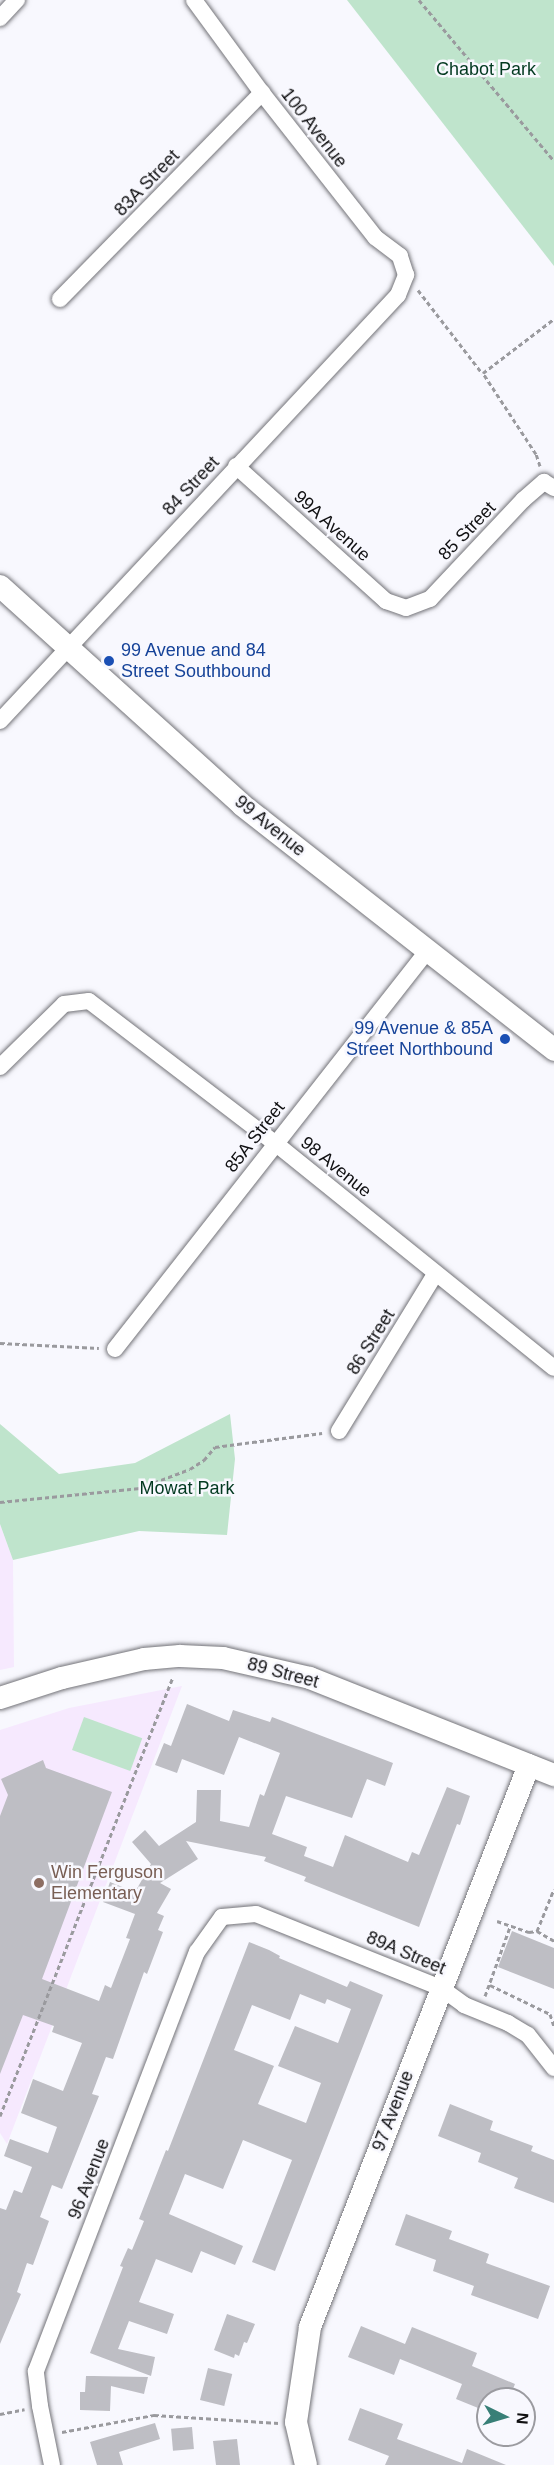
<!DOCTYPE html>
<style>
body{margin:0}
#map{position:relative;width:554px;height:2465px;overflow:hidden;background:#f8f8fe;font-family:Helvetica,sans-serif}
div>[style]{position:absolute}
.education>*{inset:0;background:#f6e9fe}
.green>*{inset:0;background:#bfe4cc;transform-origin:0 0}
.building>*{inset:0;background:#bebec4;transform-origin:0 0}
.path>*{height:3px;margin-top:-1.5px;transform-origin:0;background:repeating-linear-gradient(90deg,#9a9a9e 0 4.5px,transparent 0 7.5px)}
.roads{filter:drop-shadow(0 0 2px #737378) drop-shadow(0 0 2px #737378)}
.street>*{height:16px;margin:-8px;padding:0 8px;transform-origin:8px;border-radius:8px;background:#fff}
.secondary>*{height:22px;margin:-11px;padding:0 11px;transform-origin:11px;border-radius:11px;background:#fff}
.dots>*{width:16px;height:16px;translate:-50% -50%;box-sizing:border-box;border:3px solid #f8f8fe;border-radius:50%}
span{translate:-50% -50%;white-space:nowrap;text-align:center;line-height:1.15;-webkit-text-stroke:5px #f8f8fe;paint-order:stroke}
.park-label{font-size:18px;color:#023920}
.street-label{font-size:18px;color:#101012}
.transit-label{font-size:18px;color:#164399}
.left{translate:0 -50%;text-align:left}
.right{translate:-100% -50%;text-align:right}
.education-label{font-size:18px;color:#785e54}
.north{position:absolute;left:476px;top:2387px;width:60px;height:60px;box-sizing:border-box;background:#f8f8fe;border:2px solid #9b9ba0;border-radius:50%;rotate:95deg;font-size:16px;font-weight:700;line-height:24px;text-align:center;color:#101012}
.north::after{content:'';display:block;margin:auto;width:21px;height:27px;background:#387f77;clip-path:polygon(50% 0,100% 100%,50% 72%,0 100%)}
</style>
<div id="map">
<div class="education">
<i style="clip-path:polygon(0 1524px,13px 1560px,14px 1667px,0 1670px)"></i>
<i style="clip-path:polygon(182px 1686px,7px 2144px,0 2133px,0 1730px,69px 1708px)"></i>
</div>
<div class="green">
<i style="clip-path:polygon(347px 0,554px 0,554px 266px)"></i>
<i style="clip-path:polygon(230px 1414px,235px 1459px,227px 1535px,139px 1531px,13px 1560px,0 1524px,0 1424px,59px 1474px,135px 1463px)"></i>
<i style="left:84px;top:1717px;width:62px;height:35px;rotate:20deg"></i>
</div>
<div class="building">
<i style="clip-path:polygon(187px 1704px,229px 1721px,233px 1710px,270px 1722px,272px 1717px,393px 1763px,385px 1786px,367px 1779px,352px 1818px,286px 1796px,272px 1834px,307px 1847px,304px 1856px,333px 1867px,345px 1835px,408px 1862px,412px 1852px,419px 1855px,447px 1787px,470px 1796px,460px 1825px,457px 1824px,419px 1927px,304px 1881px,306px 1877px,264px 1861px,266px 1857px,186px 1841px,198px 1859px,160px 1883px,171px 1889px,157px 1913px,164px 1916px,158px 1930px,163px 1932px,147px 1974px,144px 1972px,113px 2059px,106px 2057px,92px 2094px,99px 2096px,62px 2189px,52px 2185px,40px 2217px,49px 2221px,33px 2265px,27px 2263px,17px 2292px,21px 2294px,0 2344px,0 2208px,6px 2210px,14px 2190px,22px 2193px,32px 2167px,4px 2156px,10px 2139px,48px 2153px,57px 2127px,21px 2113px,33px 2079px,63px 2091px,82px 2043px,52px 2032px,54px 2026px,23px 2015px,0 2074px,0 1816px,8px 1795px,1px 1779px,43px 1760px,46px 1768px,112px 1792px,42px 1979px,99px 2001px,105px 1985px,111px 1988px,130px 1939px,126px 1938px,135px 1914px,103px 1902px,110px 1882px,135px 1892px,151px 1864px,132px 1842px,145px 1830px,159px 1846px,196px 1822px,197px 1790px,221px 1790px,220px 1821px,249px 1827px,260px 1794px,264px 1796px,280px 1753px,239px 1737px,224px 1775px,182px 1759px,177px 1773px,155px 1765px,164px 1743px,171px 1746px)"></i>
<i style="clip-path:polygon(512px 1931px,554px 1948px,554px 1989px,498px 1967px)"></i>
<i style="clip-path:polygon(evenodd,249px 1942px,269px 1950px,280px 1956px,279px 1958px,347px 1987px,350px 1981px,383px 1995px,275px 2271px,252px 2262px,292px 2160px,243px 2140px,223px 2189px,185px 2174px,169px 2214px,243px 2246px,235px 2265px,201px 2251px,192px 2273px,156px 2259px,139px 2302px,174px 2314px,167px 2334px,129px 2321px,118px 2349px,155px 2357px,151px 2376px,90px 2353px,123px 2267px,120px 2266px,128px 2248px,132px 2250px,144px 2221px,139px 2219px,166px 2150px,168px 2151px,249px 1942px,300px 1994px,325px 2004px,327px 1999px,351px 2009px,338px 2043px,295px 2026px,278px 2066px,321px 2083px,306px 2123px,258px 2104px,274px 2066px,234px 2050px,252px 2005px,290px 2020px,300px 1994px)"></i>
<i style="clip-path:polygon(450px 2104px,493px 2121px,490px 2130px,533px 2146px,531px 2151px,554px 2160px,554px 2203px,514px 2188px,518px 2178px,478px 2162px,481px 2153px,438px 2136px)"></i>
<i style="clip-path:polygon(406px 2214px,452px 2231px,449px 2239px,489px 2254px,486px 2263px,550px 2286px,538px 2319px,471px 2295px,474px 2286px,433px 2271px,436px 2260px,395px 2245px)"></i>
<i style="clip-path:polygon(227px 2314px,255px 2324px,247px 2343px,244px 2342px,239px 2356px,235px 2354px,234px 2358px,214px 2350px)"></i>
<i style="clip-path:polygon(361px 2326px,405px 2344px,412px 2327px,477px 2353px,472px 2366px,515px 2384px,509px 2399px,488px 2399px,488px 2412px,456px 2399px,462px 2384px,400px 2359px,394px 2375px,348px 2357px)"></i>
<i style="left:208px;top:2368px;width:25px;height:33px;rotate:14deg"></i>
<i style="clip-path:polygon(86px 2376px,93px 2376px,148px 2377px,144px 2394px,111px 2386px,110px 2411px,80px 2410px,80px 2392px,85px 2392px)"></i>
<i style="clip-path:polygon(360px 2408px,403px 2424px,397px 2439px,462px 2463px,467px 2449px,506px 2465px,385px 2465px,389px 2456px,348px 2440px)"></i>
<i style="clip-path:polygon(155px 2423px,160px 2439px,119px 2452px,123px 2465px,97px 2465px,90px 2442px)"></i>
<i style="left:192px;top:2427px;width:22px;height:21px;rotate:85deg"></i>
<i style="clip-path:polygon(237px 2439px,240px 2465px,216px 2465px,213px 2441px)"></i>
</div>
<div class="path">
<i style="left:419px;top:0;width:210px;rotate:50deg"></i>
<i style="left:418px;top:290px;width:105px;rotate:52.4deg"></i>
<i style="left:540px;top:466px;width:13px;rotate:-108deg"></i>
<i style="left:536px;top:454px;width:97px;rotate:-123.2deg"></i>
<i style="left:483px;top:373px;width:89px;rotate:-37.3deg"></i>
<i style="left:0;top:1343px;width:99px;rotate:2.9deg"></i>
<i style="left:0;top:1502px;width:141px;rotate:-5.7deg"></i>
<i style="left:140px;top:1488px;width:53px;rotate:-20.8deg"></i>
<i style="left:190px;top:1469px;width:17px;rotate:-33deg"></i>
<i style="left:204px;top:1460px;width:17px;rotate:-50deg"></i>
<i style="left:215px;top:1447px;width:108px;rotate:-7.5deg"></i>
<i style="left:497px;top:1921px;width:34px;rotate:19deg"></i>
<i style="left:529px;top:1932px;width:8px;rotate:-7deg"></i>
<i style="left:537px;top:1931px;width:20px;rotate:30deg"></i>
<i style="left:537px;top:1931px;width:45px;rotate:-68deg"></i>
<i style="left:490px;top:1985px;width:67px;rotate:25.8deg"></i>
<i style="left:550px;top:2014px;width:13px;rotate:72deg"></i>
<i style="left:485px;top:1996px;width:73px;rotate:-70.1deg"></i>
<i style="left:0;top:2116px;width:472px;rotate:-68.5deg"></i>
<i style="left:0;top:2414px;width:25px;rotate:-11deg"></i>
<i style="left:62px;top:2432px;width:94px;rotate:-10.5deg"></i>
<i style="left:154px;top:2415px;width:125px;rotate:3.7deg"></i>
</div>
<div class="roads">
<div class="street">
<i style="left:0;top:18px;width:25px;rotate:-47deg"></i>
<i style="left:60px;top:299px;width:289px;rotate:-45.6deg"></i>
<i style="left:236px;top:466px;width:202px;rotate:42deg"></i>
<i style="left:386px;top:601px;width:21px;rotate:19deg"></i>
<i style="left:406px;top:608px;width:26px;rotate:-21deg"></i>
<i style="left:430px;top:599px;width:136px;rotate:-46.8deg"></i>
<i style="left:523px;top:500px;width:28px;rotate:-41deg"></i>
<i style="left:544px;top:482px;width:12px;rotate:31deg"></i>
<i style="left:0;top:721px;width:583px;rotate:-46.95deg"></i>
<i style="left:398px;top:295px;width:22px;rotate:-68deg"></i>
<i style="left:406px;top:275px;width:20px;rotate:-108deg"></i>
<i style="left:400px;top:256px;width:31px;rotate:-143deg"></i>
<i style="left:375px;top:237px;width:183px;rotate:-128.1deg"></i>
<i style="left:262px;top:93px;width:115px;rotate:-126.2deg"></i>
<i style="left:0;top:1067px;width:90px;rotate:-44.5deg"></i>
<i style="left:64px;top:1004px;width:25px;rotate:-7deg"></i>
<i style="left:89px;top:1001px;width:234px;rotate:37.4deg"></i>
<i style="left:275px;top:1143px;width:358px;rotate:38.9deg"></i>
<i style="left:115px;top:1349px;width:507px;rotate:-51.89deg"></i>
<i style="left:339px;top:1431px;width:185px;rotate:-58.5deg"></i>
<i style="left:52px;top:2465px;width:60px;rotate:-101.5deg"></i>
<i style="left:40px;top:2406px;width:35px;rotate:-97deg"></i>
<i style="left:36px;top:2371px;width:449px;rotate:-69deg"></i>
<i style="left:197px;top:1952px;width:43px;rotate:-54.5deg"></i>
<i style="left:222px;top:1917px;width:34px;rotate:-5deg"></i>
<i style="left:256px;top:1914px;width:199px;rotate:21.8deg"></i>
<i style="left:441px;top:1988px;width:29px;rotate:36deg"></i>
<i style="left:464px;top:2005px;width:48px;rotate:22.2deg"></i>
<i style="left:508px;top:2023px;width:23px;rotate:31deg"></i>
<i style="left:528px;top:2035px;width:42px;rotate:51.8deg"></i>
</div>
<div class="secondary">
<i style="left:0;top:586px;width:326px;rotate:42.1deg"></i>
<i style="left:242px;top:805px;width:397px;rotate:38.1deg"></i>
<i style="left:0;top:1698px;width:65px;rotate:-17.9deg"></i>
<i style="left:62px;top:1678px;width:84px;rotate:-13deg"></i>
<i style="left:144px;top:1659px;width:36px;rotate:-5deg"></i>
<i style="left:180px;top:1656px;width:43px;rotate:2.7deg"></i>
<i style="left:223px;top:1658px;width:89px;rotate:12.9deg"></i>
<i style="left:310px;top:1678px;width:263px;rotate:21.7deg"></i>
<i style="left:306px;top:2465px;width:44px;rotate:-103.1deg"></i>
<i style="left:296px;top:2422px;width:96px;rotate:-81.6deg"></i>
<i style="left:310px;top:2327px;width:603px;rotate:-68.71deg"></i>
</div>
</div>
<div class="dots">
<i style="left:109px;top:661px;background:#1a4fb4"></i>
<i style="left:505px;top:1039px;background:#1a4fb4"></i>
<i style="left:39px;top:1883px;background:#8d6e63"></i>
</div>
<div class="park-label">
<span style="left:486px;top:69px">Chabot Park</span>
<span style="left:187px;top:1488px">Mowat Park</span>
</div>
<div class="street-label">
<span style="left:314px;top:128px;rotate:52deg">100 Avenue</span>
<span style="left:147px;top:183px;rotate:-46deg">83A Street</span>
<span style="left:191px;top:486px;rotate:-47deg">84 Street</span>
<span style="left:332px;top:526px;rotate:42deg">99A Avenue</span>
<span style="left:467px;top:531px;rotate:-46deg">85 Street</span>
<span style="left:270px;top:826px;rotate:39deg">99 Avenue</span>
<span style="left:255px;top:1137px;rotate:-52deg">85A Street</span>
<span style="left:336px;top:1167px;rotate:39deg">98 Avenue</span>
<span style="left:371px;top:1342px;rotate:-58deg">86 Street</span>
<span style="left:283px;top:1673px;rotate:15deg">89 Street</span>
<span style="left:406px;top:1953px;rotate:23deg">89A Street</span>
<span style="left:393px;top:2111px;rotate:-69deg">97 Avenue</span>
<span style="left:89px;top:2179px;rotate:-69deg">96 Avenue</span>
</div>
<div class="transit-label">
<span class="left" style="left:121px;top:661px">99 Avenue and 84<br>Street Southbound</span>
<span class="right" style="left:493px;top:1039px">99 Avenue &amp; 85A<br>Street Northbound</span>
</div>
<div class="education-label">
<span class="left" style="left:51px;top:1883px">Win Ferguson<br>Elementary</span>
</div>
<div class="north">N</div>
</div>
